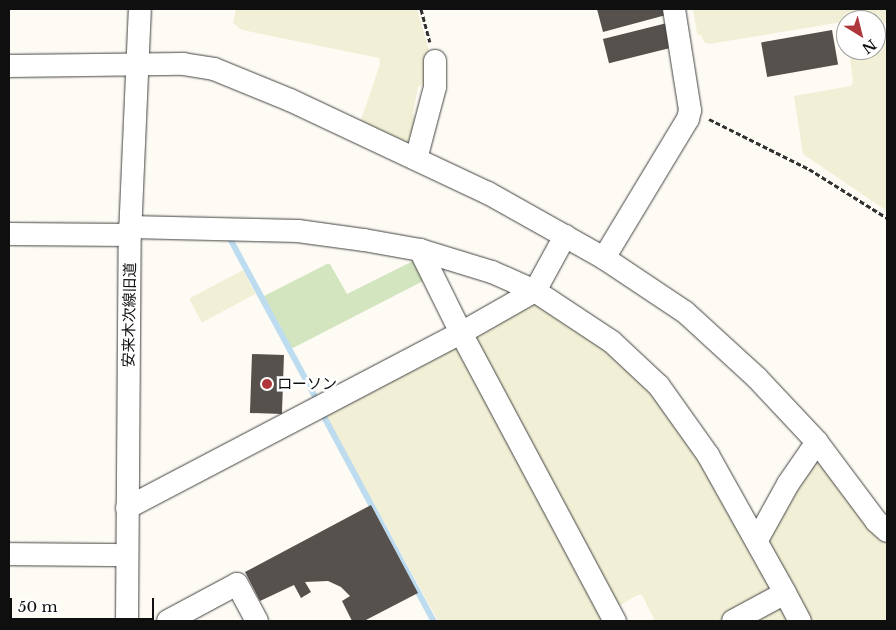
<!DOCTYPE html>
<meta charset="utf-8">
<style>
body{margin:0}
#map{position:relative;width:896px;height:630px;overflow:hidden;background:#fdfbf3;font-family:"Libre Baskerville","Noto Sans JP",serif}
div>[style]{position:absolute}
.farmland>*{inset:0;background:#f1efd5;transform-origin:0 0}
.green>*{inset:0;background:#d3e5bf}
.stream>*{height:5.5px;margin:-2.75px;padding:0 2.75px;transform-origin:2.75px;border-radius:2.75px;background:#bddcef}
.building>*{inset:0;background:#56514d;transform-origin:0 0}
.path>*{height:3px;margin-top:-1.5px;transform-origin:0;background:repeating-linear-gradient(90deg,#313131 0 5px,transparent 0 7.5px)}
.roads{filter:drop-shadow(0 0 1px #424242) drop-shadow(0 0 1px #424242)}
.minor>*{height:22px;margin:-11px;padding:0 11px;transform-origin:11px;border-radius:11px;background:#fff}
.dots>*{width:14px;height:14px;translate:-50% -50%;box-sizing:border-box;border:2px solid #fff;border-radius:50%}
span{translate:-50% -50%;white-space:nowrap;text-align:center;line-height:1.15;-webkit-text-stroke:5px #fff;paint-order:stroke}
.street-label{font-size:15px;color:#0f0f0f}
.poi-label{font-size:15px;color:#0f0f0f}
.left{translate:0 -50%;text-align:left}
.frame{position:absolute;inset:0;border:10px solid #0f0f0f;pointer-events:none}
.north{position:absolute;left:836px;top:10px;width:50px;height:50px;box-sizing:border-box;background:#fff;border:1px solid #9f9f9f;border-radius:50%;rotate:144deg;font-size:14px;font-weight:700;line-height:20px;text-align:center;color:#0f0f0f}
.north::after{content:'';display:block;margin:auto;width:18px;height:22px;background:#af373c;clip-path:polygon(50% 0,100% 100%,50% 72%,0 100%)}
.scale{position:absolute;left:10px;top:598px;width:144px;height:22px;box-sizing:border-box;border:2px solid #0f0f0f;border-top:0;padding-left:6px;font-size:15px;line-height:18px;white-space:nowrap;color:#0f0f0f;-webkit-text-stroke:4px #fff;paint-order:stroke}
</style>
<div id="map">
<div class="farmland">
<i style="clip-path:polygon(236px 9px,417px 9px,431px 57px,429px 87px,421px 85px,418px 87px,413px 113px,414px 117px,421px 121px,412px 147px,360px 123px,380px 64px,379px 58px,242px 30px,233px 23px)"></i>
<i style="clip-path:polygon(693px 9px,887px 9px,887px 22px,884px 23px,887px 37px,887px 211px,803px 154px,794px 96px,851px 86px,853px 82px,849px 50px,876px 50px,876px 20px,846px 20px,846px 29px,842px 22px,709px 44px,704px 42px,701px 35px,697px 34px)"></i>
<i style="left:243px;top:270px;width:27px;height:61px;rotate:62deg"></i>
<i style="clip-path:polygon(539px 300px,632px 371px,690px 438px,773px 587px,723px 621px,655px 621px,642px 595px,638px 595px,618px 606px,474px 339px)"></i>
<i style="clip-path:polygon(458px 344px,608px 621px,438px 621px,325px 414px)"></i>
<i style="clip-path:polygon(818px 458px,878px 534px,887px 543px,887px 621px,809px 621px,766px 544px,766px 535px)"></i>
<i style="clip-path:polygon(780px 603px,793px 621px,745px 621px)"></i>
</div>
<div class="green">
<i style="clip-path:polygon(417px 259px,429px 278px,291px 349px,262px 297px,327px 264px,330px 264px,347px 294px)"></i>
</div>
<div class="stream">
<i style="left:230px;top:238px;width:182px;rotate:61.7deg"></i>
<i style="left:324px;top:416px;width:233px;rotate:61.8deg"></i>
</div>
<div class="building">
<i style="clip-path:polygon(597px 9px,664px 9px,666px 15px,603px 32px)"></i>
<i style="left:667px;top:23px;width:25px;height:66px;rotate:76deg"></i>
<i style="left:832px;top:30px;width:35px;height:72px;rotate:80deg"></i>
<i style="left:252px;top:354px;width:32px;height:59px;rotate:2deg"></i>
<i style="clip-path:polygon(371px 505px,418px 593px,364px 621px,352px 621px,342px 601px,350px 596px,341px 587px,328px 581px,305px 582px,311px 592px,301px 598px,294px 585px,260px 601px,245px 572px)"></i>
</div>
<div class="path">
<i style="left:421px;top:9px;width:34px;rotate:75deg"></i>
<i style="left:709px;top:119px;width:112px;rotate:26.6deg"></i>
<i style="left:809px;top:169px;width:92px;rotate:32.1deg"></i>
</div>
<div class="roads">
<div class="minor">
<i style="left:9px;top:66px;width:174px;rotate:-0.7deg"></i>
<i style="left:183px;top:64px;width:31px;rotate:9deg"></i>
<i style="left:214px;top:69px;width:82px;rotate:22.2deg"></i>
<i style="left:290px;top:100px;width:219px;rotate:25.2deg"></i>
<i style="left:488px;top:193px;width:133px;rotate:29.3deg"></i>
<i style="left:604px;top:258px;width:97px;rotate:33.7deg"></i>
<i style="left:685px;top:312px;width:98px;rotate:42.5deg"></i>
<i style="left:757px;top:378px;width:88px;rotate:46.8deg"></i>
<i style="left:817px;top:442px;width:99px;rotate:53.2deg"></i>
<i style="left:876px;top:521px;width:15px;rotate:42deg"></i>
<i style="left:416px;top:159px;width:74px;rotate:-75.2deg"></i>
<i style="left:435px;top:87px;width:26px;rotate:-90deg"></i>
<i style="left:130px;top:227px;width:168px;rotate:1.4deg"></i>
<i style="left:298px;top:231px;width:67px;rotate:7.8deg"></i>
<i style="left:364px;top:240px;width:57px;rotate:10.1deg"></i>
<i style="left:420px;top:250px;width:75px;rotate:17deg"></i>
<i style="left:492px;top:272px;width:47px;rotate:23.8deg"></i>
<i style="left:535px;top:291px;width:92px;rotate:33.5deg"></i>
<i style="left:612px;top:342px;width:64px;rotate:43.1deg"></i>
<i style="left:659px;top:386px;width:85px;rotate:54.6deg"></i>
<i style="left:708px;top:455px;width:158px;rotate:60.8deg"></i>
<i style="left:785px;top:593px;width:59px;rotate:151.7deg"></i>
<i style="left:9px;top:234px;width:121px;rotate:0.5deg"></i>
<i style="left:420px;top:250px;width:93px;rotate:63.7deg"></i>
<i style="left:461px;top:333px;width:327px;rotate:61.9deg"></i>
<i style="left:604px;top:258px;width:162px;rotate:-58.9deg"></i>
<i style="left:688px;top:119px;width:9px;rotate:-77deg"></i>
<i style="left:690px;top:110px;width:102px;rotate:-99deg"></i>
<i style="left:127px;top:508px;width:377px;rotate:-27.7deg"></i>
<i style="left:461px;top:333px;width:85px;rotate:-29.6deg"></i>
<i style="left:535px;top:291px;width:63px;rotate:-61.4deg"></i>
<i style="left:757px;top:540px;width:64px;rotate:-61deg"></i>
<i style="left:788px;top:484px;width:51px;rotate:-55.4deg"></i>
<i style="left:9px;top:554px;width:118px;rotate:0.5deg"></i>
<i style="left:785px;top:593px;width:32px;rotate:62deg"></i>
<i style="left:127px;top:621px;width:386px;rotate:-89.6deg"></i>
<i style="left:130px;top:235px;width:226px;rotate:-87.5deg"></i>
<i style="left:168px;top:621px;width:78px;rotate:-28.2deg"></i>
<i style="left:237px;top:584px;width:42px;rotate:61.6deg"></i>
</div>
</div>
<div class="dots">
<i style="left:267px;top:384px;background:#af373c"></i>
</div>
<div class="street-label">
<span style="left:129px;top:315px;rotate:-89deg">安来木次線旧道</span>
</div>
<div class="poi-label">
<span class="left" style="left:277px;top:384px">ローソン</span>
</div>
<div class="frame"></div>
<div class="north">N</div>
<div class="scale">50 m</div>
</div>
